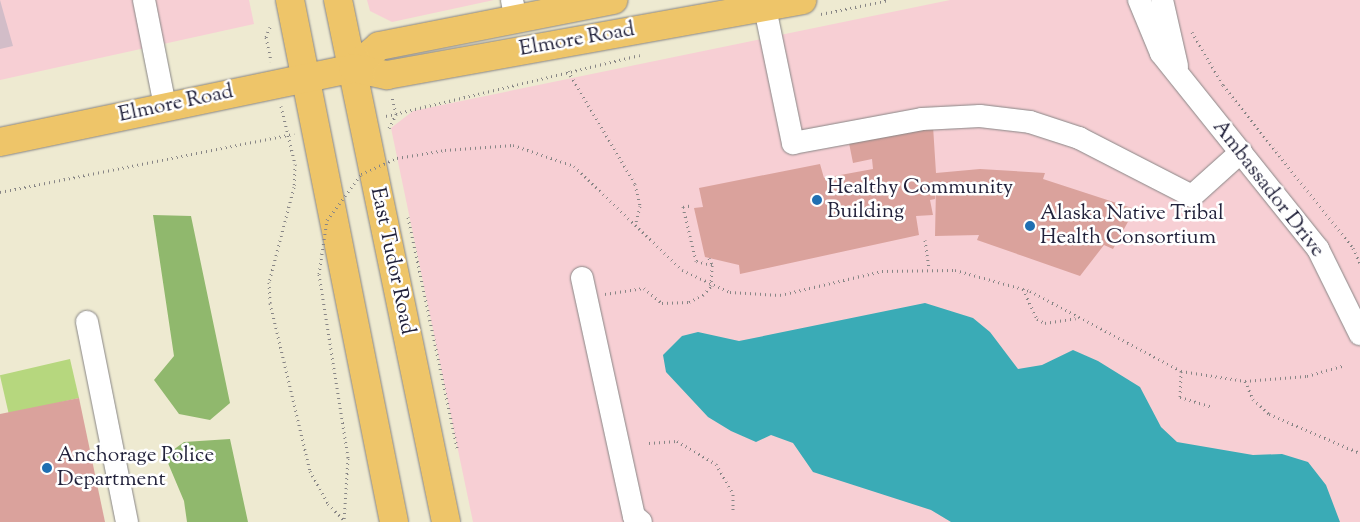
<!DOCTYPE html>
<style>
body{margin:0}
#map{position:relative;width:1360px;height:522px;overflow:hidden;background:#eeead1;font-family:"Sorts Mill Goudy",serif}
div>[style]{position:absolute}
.built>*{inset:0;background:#f7cfd4}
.industrial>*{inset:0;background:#d2bdc8}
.green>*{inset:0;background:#b6d77e;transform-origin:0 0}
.forest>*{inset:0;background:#90b86d}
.water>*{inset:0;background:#3aabb6}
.building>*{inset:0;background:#daa29c}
.path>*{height:3px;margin-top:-1.5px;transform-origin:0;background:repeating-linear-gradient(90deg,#888686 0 1px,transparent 0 5px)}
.roads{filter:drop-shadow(0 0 1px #888686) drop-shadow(0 0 1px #888686)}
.minor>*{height:22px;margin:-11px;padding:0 11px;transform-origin:11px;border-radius:11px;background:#fff}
.major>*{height:28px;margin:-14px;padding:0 14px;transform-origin:14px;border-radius:14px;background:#eec569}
.path-bridge>*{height:3px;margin-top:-1.5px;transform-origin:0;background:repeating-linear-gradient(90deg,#888686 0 1px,transparent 0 5px)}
.dots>*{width:14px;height:14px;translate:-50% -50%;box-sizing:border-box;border:2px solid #fff;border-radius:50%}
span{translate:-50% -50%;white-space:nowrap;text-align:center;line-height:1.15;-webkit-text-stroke:5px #fff;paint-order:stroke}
.street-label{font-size:21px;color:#22223b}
.poi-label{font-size:21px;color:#22223b}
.left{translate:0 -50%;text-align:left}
</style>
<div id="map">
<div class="built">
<i style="clip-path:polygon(0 0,249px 0,254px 24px,0 80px)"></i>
<i style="clip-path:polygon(367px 0,494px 0,392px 22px,370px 11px)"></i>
<i style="clip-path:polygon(950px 0,1360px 0,1360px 522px,473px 522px,391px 128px,413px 111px)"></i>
</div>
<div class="industrial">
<i style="clip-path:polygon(0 0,13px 46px,0 49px)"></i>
</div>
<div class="green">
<i style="left:70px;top:359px;width:40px;height:72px;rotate:77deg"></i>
</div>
<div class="forest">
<i style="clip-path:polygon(153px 215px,191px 216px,230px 403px,210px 420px,179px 414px,154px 380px,174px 356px)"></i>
<i style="clip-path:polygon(230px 439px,248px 522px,187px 522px,184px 501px,165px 456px,184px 442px)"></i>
</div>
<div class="water">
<i style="clip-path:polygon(925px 303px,973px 318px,990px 332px,1018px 369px,1042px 365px,1073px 350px,1098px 361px,1140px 387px,1161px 427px,1177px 442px,1253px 455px,1282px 454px,1308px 462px,1326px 485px,1340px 522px,951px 522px,931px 510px,813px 472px,793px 443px,771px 435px,756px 442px,731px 431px,708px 417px,666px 372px,663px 355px,682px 336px,698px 332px,739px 341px)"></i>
</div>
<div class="building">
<i style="clip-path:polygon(933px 126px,936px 173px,980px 169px,1045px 173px,1043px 179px,1135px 209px,1113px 249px,1104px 245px,1080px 276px,977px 240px,979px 235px,935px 236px,936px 188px,935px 199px,930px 200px,933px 215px,916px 216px,919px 235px,740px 274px,739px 265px,705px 257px,694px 208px,703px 207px,699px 188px,820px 164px,824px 178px,873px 169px,872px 159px,853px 163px,849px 143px)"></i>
<i style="clip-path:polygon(79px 398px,105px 522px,0 522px,0 414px)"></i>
</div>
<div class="path">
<i style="left:821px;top:14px;width:69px;rotate:-11.6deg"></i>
<i style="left:270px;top:27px;width:11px;rotate:112deg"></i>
<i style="left:266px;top:37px;width:25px;rotate:78deg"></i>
<i style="left:1192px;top:32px;width:61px;rotate:59.7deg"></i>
<i style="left:1223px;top:85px;width:208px;rotate:51.4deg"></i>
<i style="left:1353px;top:248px;width:17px;rotate:65deg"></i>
<i style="left:568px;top:71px;width:131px;rotate:59.3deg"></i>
<i style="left:635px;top:184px;width:23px;rotate:77deg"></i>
<i style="left:640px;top:206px;width:16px;rotate:104deg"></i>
<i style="left:281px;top:106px;width:60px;rotate:76.4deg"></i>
<i style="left:295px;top:164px;width:23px;rotate:92deg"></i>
<i style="left:294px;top:187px;width:98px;rotate:104.7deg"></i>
<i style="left:269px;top:282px;width:21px;rotate:87deg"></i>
<i style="left:270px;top:303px;width:173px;rotate:76.6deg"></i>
<i style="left:310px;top:471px;width:38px;rotate:61deg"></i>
<i style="left:328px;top:504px;width:23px;rotate:45deg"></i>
<i style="left:386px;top:116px;width:261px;rotate:-13.5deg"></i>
<i style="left:389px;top:128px;width:16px;rotate:-63deg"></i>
<i style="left:396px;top:114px;width:17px;rotate:-103deg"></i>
<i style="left:445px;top:150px;width:68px;rotate:-4.2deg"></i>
<i style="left:513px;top:145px;width:65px;rotate:19deg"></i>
<i style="left:574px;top:166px;width:150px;rotate:43.9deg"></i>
<i style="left:682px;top:270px;width:53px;rotate:24.6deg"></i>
<i style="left:730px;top:292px;width:50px;rotate:3.4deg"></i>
<i style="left:780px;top:295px;width:105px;rotate:-13.2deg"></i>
<i style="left:882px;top:271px;width:73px;rotate:-0.8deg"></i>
<i style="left:955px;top:270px;width:78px;rotate:15.6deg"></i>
<i style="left:1030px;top:291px;width:171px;rotate:27.9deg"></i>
<i style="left:1181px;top:371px;width:65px;rotate:8.9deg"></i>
<i style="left:1245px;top:381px;width:62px;rotate:-4.6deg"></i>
<i style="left:1307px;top:376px;width:37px;rotate:-16deg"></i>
<i style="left:0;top:192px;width:300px;rotate:-11.2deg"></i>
<i style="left:408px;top:217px;width:236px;rotate:78deg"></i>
<i style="left:925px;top:240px;width:28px;rotate:82deg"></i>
<i style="left:709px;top:258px;width:8px;rotate:67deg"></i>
<i style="left:319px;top:274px;width:186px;rotate:81deg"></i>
<i style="left:348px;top:458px;width:64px;rotate:93.6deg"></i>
<i style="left:1023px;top:289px;width:33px;rotate:65deg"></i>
<i style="left:1037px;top:319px;width:9px;rotate:27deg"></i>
<i style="left:1045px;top:323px;width:31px;rotate:-9deg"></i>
<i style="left:605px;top:294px;width:39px;rotate:-9deg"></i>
<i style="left:644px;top:288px;width:23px;rotate:40deg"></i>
<i style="left:662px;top:303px;width:27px;rotate:-2deg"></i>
<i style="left:689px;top:302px;width:16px;rotate:-27deg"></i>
<i style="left:703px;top:295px;width:12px;rotate:-48deg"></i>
<i style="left:711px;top:286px;width:21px;rotate:-87deg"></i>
<i style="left:712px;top:265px;width:16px;rotate:-166deg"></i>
<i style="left:696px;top:261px;width:56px;rotate:-103.5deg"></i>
<i style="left:683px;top:207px;width:10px;rotate:-11deg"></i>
<i style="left:1181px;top:371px;width:26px;rotate:92deg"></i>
<i style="left:1180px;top:397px;width:34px;rotate:17deg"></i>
<i style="left:1245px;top:381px;width:20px;rotate:66deg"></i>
<i style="left:1253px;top:399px;width:22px;rotate:43deg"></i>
<i style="left:1269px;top:414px;width:99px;rotate:23.2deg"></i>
<i style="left:649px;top:443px;width:28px;rotate:-4deg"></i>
<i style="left:677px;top:441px;width:45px;rotate:30.5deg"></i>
<i style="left:716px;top:464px;width:34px;rotate:60deg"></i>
<i style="left:733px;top:494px;width:18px;rotate:90deg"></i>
</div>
<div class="roads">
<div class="minor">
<i style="left:144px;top:0;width:108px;rotate:78.8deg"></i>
<i style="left:512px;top:0;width:20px;rotate:79deg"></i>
<i style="left:1139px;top:0;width:57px;rotate:67.5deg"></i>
<i style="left:1161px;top:53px;width:251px;rotate:51.3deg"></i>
<i style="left:1318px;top:249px;width:95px;rotate:63.7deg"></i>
<i style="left:1162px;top:0;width:68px;rotate:77.2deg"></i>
<i style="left:765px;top:8px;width:138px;rotate:78.3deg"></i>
<i style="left:793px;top:143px;width:131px;rotate:-10.5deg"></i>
<i style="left:922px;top:119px;width:58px;rotate:-3deg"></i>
<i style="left:980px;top:116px;width:50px;rotate:6.8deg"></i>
<i style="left:1030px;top:122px;width:52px;rotate:18.1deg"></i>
<i style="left:1079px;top:138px;width:127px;rotate:27.2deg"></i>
<i style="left:1192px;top:196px;width:66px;rotate:-41.9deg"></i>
<i style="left:582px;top:278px;width:244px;rotate:77.7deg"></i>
<i style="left:634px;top:516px;width:9px;rotate:41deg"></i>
<i style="left:87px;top:322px;width:204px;rotate:78.7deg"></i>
</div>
<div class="major">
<i style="left:290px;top:0;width:532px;rotate:78.73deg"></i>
<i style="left:338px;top:0;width:533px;rotate:78.31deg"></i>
<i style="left:353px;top:68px;width:34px;rotate:-40deg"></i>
<i style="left:379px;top:46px;width:239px;rotate:-11.1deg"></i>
<i style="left:0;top:142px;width:361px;rotate:-11.8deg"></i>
<i style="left:353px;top:68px;width:35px;rotate:12deg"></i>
<i style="left:387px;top:75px;width:422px;rotate:-10.2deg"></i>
</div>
</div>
<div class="path-bridge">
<i style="left:319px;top:274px;width:55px;rotate:-81.6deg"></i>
<i style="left:327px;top:220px;width:57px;rotate:-53.5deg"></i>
<i style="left:361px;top:174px;width:39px;rotate:-24deg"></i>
<i style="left:397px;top:158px;width:49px;rotate:-9.5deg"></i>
</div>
<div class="dots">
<i style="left:817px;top:200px;background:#1f6fb2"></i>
<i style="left:1030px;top:226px;background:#1f6fb2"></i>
<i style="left:47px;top:468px;background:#1f6fb2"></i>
</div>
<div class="street-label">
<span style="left:577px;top:40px;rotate:-10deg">Elmore Road</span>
<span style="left:176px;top:104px;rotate:-12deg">Elmore Road</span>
<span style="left:1268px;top:189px;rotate:52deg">Ambassador Drive</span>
<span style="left:392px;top:261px;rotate:78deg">East Tudor Road</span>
</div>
<div class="poi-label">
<span class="left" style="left:827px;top:200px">Healthy Community<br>Building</span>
<span class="left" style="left:1040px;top:226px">Alaska Native Tribal<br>Health Consortium</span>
<span class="left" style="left:57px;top:468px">Anchorage Police<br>Department</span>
</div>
</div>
